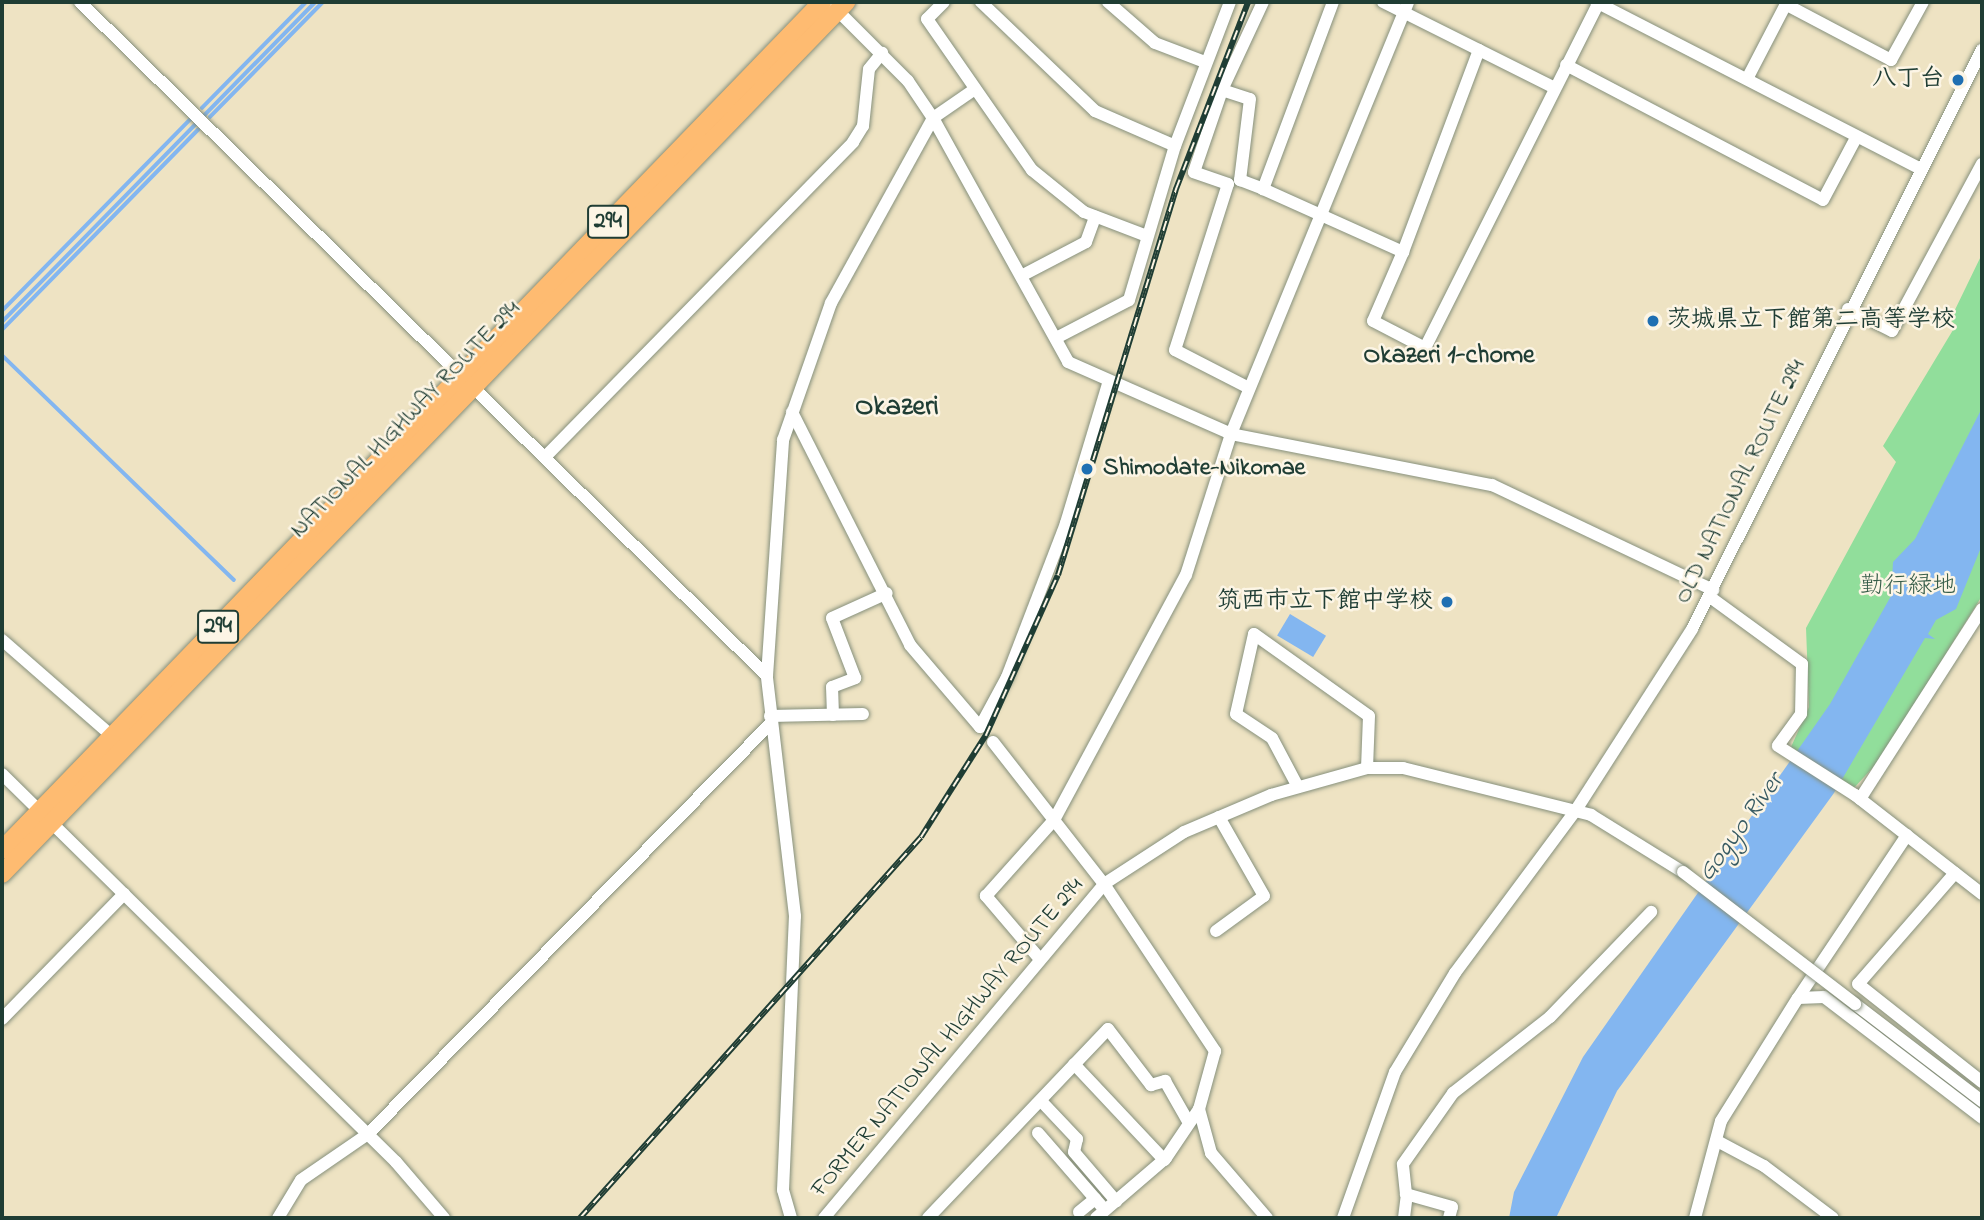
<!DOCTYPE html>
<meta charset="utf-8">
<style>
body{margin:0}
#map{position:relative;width:1984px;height:1220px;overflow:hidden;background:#eee3c3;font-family:"Indie Flower","Klee One",sans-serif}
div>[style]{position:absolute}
.green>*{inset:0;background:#91de9b}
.water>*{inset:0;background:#83b6f0;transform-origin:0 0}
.stream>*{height:3.5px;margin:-1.75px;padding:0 1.75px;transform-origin:1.75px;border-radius:1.75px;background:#83b6f0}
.roads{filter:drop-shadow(0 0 2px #86907c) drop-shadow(0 0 2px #86907c)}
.minor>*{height:12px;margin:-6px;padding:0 6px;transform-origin:6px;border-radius:6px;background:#fff}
.highway>*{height:18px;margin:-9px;padding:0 9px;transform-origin:9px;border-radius:9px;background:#febb71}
.rail>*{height:6px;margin-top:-3px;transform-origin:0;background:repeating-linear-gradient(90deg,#fcf5e5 0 10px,#1f3d34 0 20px);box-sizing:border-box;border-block:2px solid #1f3d34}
.bridges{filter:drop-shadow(0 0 2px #86907c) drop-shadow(0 0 2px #86907c)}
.minor-bridge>*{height:12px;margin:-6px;padding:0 6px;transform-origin:6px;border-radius:6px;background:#fff}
.dots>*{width:19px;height:19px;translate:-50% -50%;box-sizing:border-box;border:4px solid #fcf5e5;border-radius:50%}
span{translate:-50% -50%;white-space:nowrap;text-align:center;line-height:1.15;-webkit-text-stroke:5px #fcf5e5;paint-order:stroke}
.shield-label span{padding:2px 5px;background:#fcf5e5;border:2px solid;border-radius:5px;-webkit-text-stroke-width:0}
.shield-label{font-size:23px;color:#1f3d34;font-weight:700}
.poi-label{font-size:24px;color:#1f3d34;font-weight:700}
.right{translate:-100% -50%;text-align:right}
.left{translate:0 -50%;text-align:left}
.street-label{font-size:24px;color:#1f3d34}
.park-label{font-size:24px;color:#365d49}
.neighbourhood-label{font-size:26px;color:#1f3d34;font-weight:700}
.water-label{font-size:26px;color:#385b63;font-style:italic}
.quarter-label{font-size:28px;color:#1f3d34;font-weight:700}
.frame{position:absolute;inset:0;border:4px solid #1f3d34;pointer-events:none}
</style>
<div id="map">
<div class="green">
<i style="clip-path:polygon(1982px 254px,1982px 596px,1878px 762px,1853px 789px,1791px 747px,1809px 707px,1806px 628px,1896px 462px,1883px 446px,1956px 325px,1950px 320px)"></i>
</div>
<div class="water">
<i style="clip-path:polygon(1982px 408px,1982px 545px,1956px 609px,1936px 620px,1928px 634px,1935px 639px,1925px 638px,1834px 793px,1617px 1091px,1556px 1218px,1509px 1218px,1514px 1192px,1583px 1057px,1830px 704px,1891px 596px,1893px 562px,1915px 539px)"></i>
<i style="left:1290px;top:614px;width:42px;height:25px;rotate:31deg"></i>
</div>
<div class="stream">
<i style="left:202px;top:108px;width:148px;rotate:-45.5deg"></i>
<i style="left:210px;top:117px;width:161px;rotate:-45.5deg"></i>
<i style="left:2px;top:311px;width:269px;rotate:-45.5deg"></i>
<i style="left:2px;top:322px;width:448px;rotate:-45.6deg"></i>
<i style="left:2px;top:330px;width:280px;rotate:-45.6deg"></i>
<i style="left:2px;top:355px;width:323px;rotate:44.1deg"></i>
</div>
<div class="roads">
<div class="minor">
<i style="left:80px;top:2px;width:962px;rotate:44.45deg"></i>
<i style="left:944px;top:2px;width:24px;rotate:135deg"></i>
<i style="left:927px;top:19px;width:184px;rotate:55.2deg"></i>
<i style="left:1032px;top:170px;width:67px;rotate:38.9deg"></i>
<i style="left:1084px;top:212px;width:67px;rotate:20.9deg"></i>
<i style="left:981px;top:2px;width:158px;rotate:43.7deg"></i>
<i style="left:1095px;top:111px;width:87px;rotate:23.6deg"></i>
<i style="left:1108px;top:2px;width:62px;rotate:41.1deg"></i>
<i style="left:1155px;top:43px;width:53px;rotate:20.8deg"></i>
<i style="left:1333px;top:2px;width:200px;rotate:110.5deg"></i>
<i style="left:1263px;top:189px;width:154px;rotate:24.2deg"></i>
<i style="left:1403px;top:252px;width:75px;rotate:113.5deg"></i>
<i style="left:1373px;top:321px;width:59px;rotate:27.4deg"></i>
<i style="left:1425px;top:348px;width:387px;rotate:-63.3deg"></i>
<i style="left:1383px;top:2px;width:192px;rotate:26.6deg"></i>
<i style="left:1596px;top:2px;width:365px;rotate:27.2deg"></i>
<i style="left:1785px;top:4px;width:120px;rotate:27.8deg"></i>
<i style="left:1891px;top:60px;width:66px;rotate:-61.1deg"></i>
<i style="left:833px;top:6px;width:106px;rotate:45deg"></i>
<i style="left:908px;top:81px;width:45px;rotate:56deg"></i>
<i style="left:933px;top:118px;width:279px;rotate:61deg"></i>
<i style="left:1068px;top:362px;width:178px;rotate:23.8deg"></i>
<i style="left:1231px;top:434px;width:266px;rotate:11.1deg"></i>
<i style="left:1492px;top:485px;width:245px;rotate:25.4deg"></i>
<i style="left:1566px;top:65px;width:290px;rotate:27.7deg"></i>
<i style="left:1823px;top:200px;width:72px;rotate:-62deg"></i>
<i style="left:1747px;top:79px;width:87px;rotate:-62.5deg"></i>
<i style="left:1222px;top:90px;width:29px;rotate:18deg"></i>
<i style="left:1250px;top:99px;width:82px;rotate:97deg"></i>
<i style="left:1240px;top:180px;width:25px;rotate:21deg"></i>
<i style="left:1403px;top:252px;width:216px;rotate:-69.4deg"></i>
<i style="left:1023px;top:275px;width:71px;rotate:-27.6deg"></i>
<i style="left:1086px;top:242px;width:27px;rotate:-70deg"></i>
<i style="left:1848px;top:309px;width:49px;rotate:26.6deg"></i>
<i style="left:1892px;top:331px;width:190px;rotate:-61.7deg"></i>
<i style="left:1058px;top:337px;width:80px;rotate:-27.5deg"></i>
<i style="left:1129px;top:300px;width:161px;rotate:-73.4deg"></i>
<i style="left:1175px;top:146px;width:154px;rotate:-69.1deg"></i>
<i style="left:1249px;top:388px;width:83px;rotate:-152.8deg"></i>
<i style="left:1175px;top:350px;width:174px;rotate:-72.3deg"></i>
<i style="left:1228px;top:184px;width:36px;rotate:-161deg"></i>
<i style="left:1194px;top:172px;width:87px;rotate:-71.1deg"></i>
<i style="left:1222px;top:90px;width:97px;rotate:-65deg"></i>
<i style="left:792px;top:412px;width:261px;rotate:63.1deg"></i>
<i style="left:910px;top:645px;width:108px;rotate:49.5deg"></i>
<i style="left:980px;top:727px;width:57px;rotate:-61.6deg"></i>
<i style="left:1007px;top:677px;width:165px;rotate:-69deg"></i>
<i style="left:1066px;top:523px;width:145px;rotate:-73.2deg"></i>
<i style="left:546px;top:456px;width:439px;rotate:-45.6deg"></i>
<i style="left:853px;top:142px;width:19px;rotate:-58deg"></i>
<i style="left:863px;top:126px;width:57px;rotate:-84deg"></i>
<i style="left:869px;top:69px;width:21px;rotate:-51deg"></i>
<i style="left:1710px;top:597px;width:114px;rotate:36.1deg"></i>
<i style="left:1802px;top:664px;width:50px;rotate:91.1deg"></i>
<i style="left:1801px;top:714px;width:39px;rotate:126deg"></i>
<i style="left:1778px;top:746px;width:91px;rotate:32.5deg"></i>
<i style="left:1855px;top:795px;width:161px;rotate:37.9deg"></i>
<i style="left:2px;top:640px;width:146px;rotate:41.1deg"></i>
<i style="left:833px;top:715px;width:28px;rotate:-92deg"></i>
<i style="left:832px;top:687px;width:25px;rotate:-21deg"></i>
<i style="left:855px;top:678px;width:64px;rotate:-111deg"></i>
<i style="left:832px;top:618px;width:60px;rotate:-24.4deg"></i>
<i style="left:770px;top:716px;width:93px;rotate:-1.2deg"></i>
<i style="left:993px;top:742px;width:180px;rotate:52deg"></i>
<i style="left:1104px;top:884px;width:201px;rotate:56.4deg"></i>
<i style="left:1215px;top:1051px;width:60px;rotate:105.4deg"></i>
<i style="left:1199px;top:1109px;width:59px;rotate:124deg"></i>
<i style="left:1166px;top:1158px;width:92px;rotate:139.4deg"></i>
<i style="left:2px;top:774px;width:553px;rotate:44.56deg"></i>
<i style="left:396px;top:1162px;width:74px;rotate:49.4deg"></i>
<i style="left:1298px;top:787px;width:55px;rotate:-118deg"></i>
<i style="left:1272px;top:738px;width:43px;rotate:-146.3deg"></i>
<i style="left:1236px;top:714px;width:82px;rotate:-77.3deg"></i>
<i style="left:1254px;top:634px;width:141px;rotate:35.5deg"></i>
<i style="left:1369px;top:716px;width:52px;rotate:92.2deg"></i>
<i style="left:1860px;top:799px;width:226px;rotate:-57.3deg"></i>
<i style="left:1955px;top:873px;width:147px;rotate:131.1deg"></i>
<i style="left:1858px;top:984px;width:158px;rotate:38.3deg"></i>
<i style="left:1216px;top:931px;width:59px;rotate:-36.1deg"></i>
<i style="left:1264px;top:896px;width:91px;rotate:-119.7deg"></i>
<i style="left:1039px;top:958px;width:82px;rotate:-130.5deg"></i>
<i style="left:986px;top:896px;width:102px;rotate:-48.2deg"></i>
<i style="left:1054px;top:820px;width:278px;rotate:-61.7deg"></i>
<i style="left:1186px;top:575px;width:148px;rotate:-72.3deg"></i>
<i style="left:1231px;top:434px;width:467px;rotate:-67.7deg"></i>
<i style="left:1798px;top:998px;width:196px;rotate:-56.2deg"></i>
<i style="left:1855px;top:1004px;width:160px;rotate:37.4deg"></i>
<i style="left:2px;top:1019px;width:175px;rotate:-45.7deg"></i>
<i style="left:1074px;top:1064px;width:132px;rotate:46.8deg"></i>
<i style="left:1042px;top:1102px;width:51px;rotate:46.6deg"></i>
<i style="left:1077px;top:1139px;width:13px;rotate:103deg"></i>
<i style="left:1074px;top:1152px;width:65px;rotate:49.4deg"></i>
<i style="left:1199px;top:1109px;width:46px;rotate:74.7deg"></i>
<i style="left:1211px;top:1153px;width:86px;rotate:49.3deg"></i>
<i style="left:1038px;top:1133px;width:102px;rotate:49deg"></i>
<i style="left:1719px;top:1142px;width:51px;rotate:28.1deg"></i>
<i style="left:1764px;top:1166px;width:86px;rotate:37deg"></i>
<i style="left:1079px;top:1212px;width:21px;rotate:-39deg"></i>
<i style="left:278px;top:1218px;width:44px;rotate:-58.8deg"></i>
<i style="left:301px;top:1180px;width:81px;rotate:-34.5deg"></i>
<i style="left:368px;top:1134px;width:576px;rotate:-45.56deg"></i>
<i style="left:791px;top:1218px;width:29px;rotate:-106deg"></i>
<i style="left:783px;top:1190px;width:274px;rotate:-87.5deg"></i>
<i style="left:795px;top:916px;width:242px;rotate:-96.7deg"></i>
<i style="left:767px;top:676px;width:237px;rotate:-86.1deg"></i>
<i style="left:783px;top:440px;width:145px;rotate:-70.7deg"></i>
<i style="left:831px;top:303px;width:211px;rotate:-61.1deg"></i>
<i style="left:933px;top:118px;width:51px;rotate:-34.6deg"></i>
<i style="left:824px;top:1218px;width:436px;rotate:-50deg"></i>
<i style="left:1104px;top:884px;width:95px;rotate:-33deg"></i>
<i style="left:1184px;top:832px;width:95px;rotate:-23deg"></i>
<i style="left:1271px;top:795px;width:100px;rotate:-15.7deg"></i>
<i style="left:1367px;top:768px;width:36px"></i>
<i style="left:1403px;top:768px;width:194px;rotate:14deg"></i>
<i style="left:1591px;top:815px;width:108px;rotate:31.8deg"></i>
<i style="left:928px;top:1218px;width:261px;rotate:-46.4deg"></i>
<i style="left:1108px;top:1029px;width:71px;rotate:52.5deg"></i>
<i style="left:1151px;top:1085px;width:15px;rotate:-16deg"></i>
<i style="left:1165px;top:1081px;width:48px;rotate:60.3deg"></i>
<i style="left:1343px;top:1218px;width:155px;rotate:-70.4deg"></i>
<i style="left:1395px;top:1072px;width:116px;rotate:-58.8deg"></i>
<i style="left:1455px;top:973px;width:203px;rotate:-53.4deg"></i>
<i style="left:1576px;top:810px;width:215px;rotate:-57.3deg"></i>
<i style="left:1692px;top:629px;width:648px;rotate:-63.4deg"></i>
<i style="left:1404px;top:1218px;width:24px;rotate:-83deg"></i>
<i style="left:1449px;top:1218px;width:11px;rotate:-75deg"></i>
<i style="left:1452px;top:1207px;width:48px;rotate:-164.2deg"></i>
<i style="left:1406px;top:1194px;width:30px;rotate:-96deg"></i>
<i style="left:1403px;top:1164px;width:87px;rotate:-54.8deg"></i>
<i style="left:1453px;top:1093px;width:123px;rotate:-38.1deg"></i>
<i style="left:1550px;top:1017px;width:146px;rotate:-46.1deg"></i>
<i style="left:1695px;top:1218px;width:100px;rotate:-75deg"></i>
<i style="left:1721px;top:1121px;width:145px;rotate:-58deg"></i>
<i style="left:1798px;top:998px;width:26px;rotate:-2deg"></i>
<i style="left:1824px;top:997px;width:199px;rotate:37.4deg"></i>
</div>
<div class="highway">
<i style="left:2px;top:850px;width:1180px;rotate:-45.96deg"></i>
<i style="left:2px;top:874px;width:1214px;rotate:-45.93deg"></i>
</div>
</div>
<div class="rail">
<i style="left:580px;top:1218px;width:511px;rotate:-48.17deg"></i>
<i style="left:921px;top:837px;width:121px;rotate:-57.5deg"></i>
<i style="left:986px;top:735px;width:175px;rotate:-65.8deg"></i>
<i style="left:1058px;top:575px;width:404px;rotate:-73deg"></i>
<i style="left:1176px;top:189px;width:200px;rotate:-68.9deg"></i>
</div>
<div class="bridges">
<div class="minor-bridge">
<i style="left:1683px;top:872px;width:217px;rotate:37.5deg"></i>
</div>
</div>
<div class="dots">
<i style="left:1958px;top:80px;background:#1f6fb2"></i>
<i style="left:1653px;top:321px;background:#1f6fb2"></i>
<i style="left:1087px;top:469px;background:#1f6fb2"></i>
<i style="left:1447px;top:602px;background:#1f6fb2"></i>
</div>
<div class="shield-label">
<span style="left:608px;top:222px">294</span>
<span style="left:218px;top:627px">294</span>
</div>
<div class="poi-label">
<span class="right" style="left:1944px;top:80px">八丁台</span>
<span class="left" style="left:1667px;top:321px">茨城県立下館第二高等学校</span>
<span class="left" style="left:1103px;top:469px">Shimodate-Nikomae</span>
<span class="right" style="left:1433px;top:602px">筑西市立下館中学校</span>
</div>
<div class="street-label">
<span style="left:406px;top:420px;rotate:-46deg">NATIONAL HIGHWAY ROUTE 294</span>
<span style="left:1741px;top:482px;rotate:-64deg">OLD NATIONAL ROUTE 294</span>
<span style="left:948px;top:1038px;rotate:-50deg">FORMER NATIONAL HIGHWAY ROUTE 294</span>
</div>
<div class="park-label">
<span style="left:1908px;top:587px">勤行緑地</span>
</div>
<div class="neighbourhood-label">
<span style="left:1449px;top:357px">Okazeri 1-chome</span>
</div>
<div class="water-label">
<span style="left:1742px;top:828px;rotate:-54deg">Gogyo River</span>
</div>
<div class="quarter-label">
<span style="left:897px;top:408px">Okazeri</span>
</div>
<div class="frame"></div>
</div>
